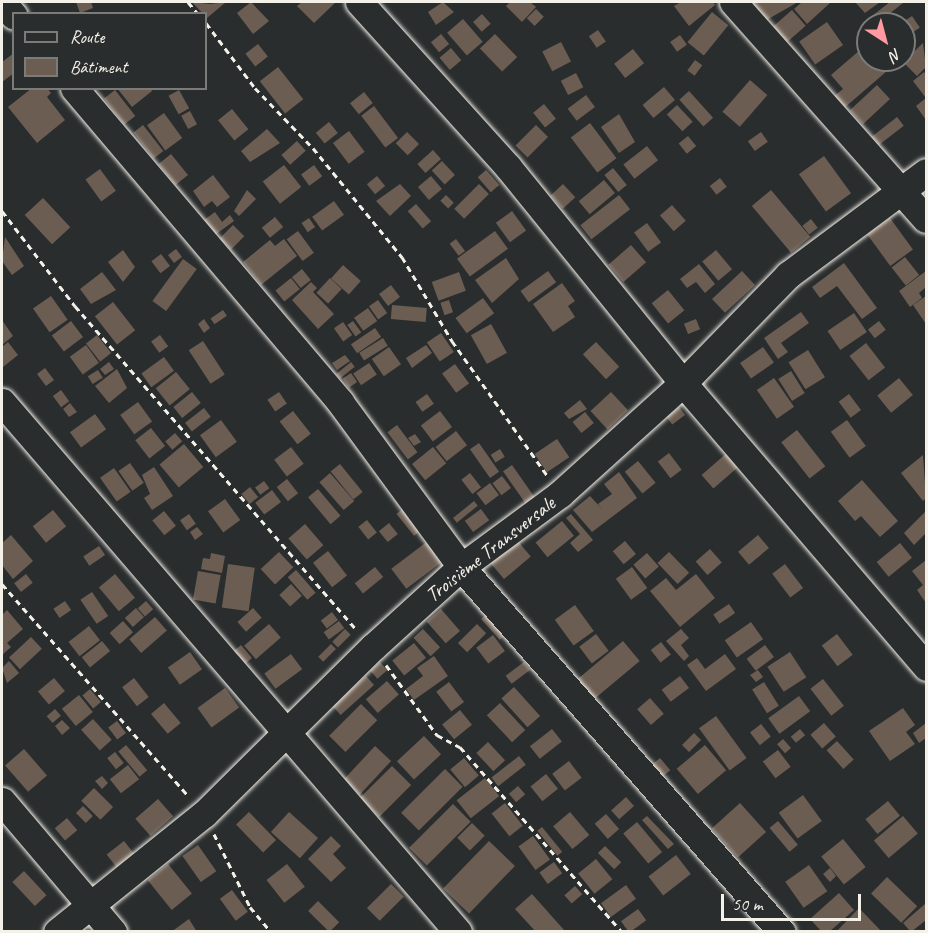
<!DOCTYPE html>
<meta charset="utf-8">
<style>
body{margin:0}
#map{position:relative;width:928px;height:933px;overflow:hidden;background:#2a2d2e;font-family:Caveat,sans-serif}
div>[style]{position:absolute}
.building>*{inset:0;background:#6c5d52;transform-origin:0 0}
.path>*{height:3px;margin-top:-1.5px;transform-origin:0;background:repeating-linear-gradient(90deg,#f4f1e8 0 6px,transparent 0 10.5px)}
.roads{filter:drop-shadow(0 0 2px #f4f1e8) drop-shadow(0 0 2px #f4f1e8)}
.minor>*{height:27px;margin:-13.5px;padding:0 13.5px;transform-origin:13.5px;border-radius:13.5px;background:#2a2d2e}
span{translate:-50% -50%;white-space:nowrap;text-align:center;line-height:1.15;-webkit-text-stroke:4.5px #2a2d2e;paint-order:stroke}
.street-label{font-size:21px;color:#f4f1e8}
.frame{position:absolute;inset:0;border:3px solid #f4f1e8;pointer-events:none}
.legend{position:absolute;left:12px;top:12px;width:195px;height:78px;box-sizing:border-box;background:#2a2d2e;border:2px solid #7b7b78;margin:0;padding:8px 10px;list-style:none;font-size:18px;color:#f4f1e8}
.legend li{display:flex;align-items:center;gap:12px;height:30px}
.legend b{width:30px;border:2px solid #7b7b78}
.north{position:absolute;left:856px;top:12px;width:60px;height:60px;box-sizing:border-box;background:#2a2d2e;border:2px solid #7b7b78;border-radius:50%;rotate:144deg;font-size:16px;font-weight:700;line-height:24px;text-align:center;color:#f4f1e8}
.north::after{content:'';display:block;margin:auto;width:21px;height:27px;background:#ff9aa2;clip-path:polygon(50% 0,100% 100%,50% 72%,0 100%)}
.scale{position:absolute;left:721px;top:894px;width:140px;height:27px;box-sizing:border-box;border:3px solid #f4f1e8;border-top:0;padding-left:8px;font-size:18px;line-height:21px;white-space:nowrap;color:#f4f1e8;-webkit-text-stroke:4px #2a2d2e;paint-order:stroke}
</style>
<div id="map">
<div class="building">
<i style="clip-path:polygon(76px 2px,91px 2px,93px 8px,80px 13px)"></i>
<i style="clip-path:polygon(192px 2px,210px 4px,226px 2px,207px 18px)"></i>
<i style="clip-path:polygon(251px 2px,269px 21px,253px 34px,237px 13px)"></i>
<i style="clip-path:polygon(302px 2px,336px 2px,314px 23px,297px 6px)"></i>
<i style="clip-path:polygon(443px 2px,454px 12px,436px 25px,428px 12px)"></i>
<i style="clip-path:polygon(510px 2px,530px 2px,536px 7px,522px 22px,506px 6px)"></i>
<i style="clip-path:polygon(681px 2px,713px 2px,715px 5px,689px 26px,674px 6px)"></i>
<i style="clip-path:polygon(747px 2px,798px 2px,763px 22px)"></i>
<i style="clip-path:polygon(802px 2px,831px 2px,807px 24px,794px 9px)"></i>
<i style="clip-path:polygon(855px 2px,880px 2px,865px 13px)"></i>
<i style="clip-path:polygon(890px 2px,903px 3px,884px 18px,892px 14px,900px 24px,872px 24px,868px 19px)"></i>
<i style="left:536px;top:9px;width:11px;height:13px;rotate:45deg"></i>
<i style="left:792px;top:10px;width:21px;height:25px;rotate:49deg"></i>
<i style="left:712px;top:12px;width:21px;height:39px;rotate:39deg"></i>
<i style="left:482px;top:14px;width:13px;height:12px;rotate:48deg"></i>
<i style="left:912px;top:16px;width:14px;height:13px;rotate:56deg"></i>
<i style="left:463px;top:19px;width:30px;height:21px;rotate:49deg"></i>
<i style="left:827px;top:22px;width:28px;height:34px;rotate:55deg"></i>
<i style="left:598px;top:30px;width:14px;height:11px;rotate:56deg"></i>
<i style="left:441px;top:34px;width:13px;height:13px;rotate:51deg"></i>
<i style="left:495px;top:34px;width:32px;height:21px;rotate:46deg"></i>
<i style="left:680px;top:35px;width:12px;height:12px;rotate:55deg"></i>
<i style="left:561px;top:42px;width:22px;height:21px;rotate:63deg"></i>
<i style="clip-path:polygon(923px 43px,926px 67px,917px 76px,903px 62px)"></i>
<i style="left:258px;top:44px;width:16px;height:16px;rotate:52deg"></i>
<i style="left:451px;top:48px;width:16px;height:15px;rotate:50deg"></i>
<i style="left:633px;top:49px;width:18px;height:24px;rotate:52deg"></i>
<i style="clip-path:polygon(860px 50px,887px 71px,843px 109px,833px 97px,843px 89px,831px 75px)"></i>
<i style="clip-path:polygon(14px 53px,14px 73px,2px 82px,2px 62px)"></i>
<i style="left:695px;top:60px;width:9px;height:13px;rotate:36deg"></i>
<i style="left:278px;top:67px;width:41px;height:23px;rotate:52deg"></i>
<i style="clip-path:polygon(924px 72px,926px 75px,926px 120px,916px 106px,926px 98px,913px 81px)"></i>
<i style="left:576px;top:73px;width:16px;height:17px;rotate:63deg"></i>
<i style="left:750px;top:80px;width:23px;height:42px;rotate:41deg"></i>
<i style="left:877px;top:85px;width:19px;height:37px;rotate:47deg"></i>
<i style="left:664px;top:87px;width:17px;height:28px;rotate:50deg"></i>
<i style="clip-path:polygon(32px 88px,47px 88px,51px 93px,47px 97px,65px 120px,37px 143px,8px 107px)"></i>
<i style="clip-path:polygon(117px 88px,151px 88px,152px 91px,132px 107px)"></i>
<i style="left:115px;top:90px;width:33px;height:14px;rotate:52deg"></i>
<i style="left:179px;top:90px;width:21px;height:12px;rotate:61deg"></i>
<i style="left:689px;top:91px;width:36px;height:13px;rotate:48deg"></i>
<i style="left:364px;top:92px;width:14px;height:18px;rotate:51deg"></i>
<i style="left:586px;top:95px;width:15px;height:23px;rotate:53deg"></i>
<i style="left:544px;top:104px;width:19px;height:14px;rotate:51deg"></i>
<i style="left:677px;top:105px;width:23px;height:14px;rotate:47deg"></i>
<i style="left:374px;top:106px;width:40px;height:16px;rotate:53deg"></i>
<i style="left:232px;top:109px;width:26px;height:18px;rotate:51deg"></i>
<i style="left:190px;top:111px;width:15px;height:10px;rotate:62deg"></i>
<i style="left:164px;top:113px;width:31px;height:21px;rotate:54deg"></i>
<i style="clip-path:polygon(619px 114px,635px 142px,619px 153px,601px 127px)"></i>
<i style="left:897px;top:117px;width:11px;height:32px;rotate:52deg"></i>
<i style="left:329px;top:122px;width:14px;height:17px;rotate:51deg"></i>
<i style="left:590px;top:123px;width:44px;height:24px;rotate:53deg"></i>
<i style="left:143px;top:125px;width:33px;height:12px;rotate:52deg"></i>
<i style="left:536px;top:125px;width:17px;height:29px;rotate:45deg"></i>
<i style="clip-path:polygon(267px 129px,280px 143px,250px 162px,241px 151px)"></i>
<i style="left:349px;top:131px;width:26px;height:20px;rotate:53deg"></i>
<i style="left:407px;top:132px;width:17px;height:16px;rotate:45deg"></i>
<i style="left:761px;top:132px;width:12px;height:16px;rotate:55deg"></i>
<i style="left:688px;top:136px;width:13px;height:12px;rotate:51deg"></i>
<i style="left:297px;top:141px;width:13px;height:21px;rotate:48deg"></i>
<i style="left:647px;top:146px;width:18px;height:30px;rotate:52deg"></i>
<i style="left:433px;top:150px;width:12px;height:21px;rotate:48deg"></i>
<i style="left:171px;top:154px;width:27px;height:16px;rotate:51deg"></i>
<i style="left:824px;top:156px;width:46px;height:31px;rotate:54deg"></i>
<i style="left:442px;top:161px;width:19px;height:14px;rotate:47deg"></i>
<i style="left:284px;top:165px;width:28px;height:27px;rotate:52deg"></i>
<i style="left:314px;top:165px;width:14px;height:16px;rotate:54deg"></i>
<i style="left:613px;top:168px;width:22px;height:11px;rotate:51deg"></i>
<i style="left:100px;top:169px;width:27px;height:18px;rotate:54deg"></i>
<i style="left:486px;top:170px;width:20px;height:11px;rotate:49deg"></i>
<i style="clip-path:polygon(213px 175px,230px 197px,217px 207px,212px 201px,204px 207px,193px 191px)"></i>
<i style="left:377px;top:176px;width:13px;height:13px;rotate:51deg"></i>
<i style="left:431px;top:176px;width:17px;height:17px;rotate:50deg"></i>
<i style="left:720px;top:178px;width:11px;height:13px;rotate:52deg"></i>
<i style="left:604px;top:180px;width:17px;height:33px;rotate:50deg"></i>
<i style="clip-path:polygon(400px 184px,411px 196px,390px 216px,376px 201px)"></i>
<i style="left:479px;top:184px;width:14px;height:35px;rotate:45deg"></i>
<i style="left:563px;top:184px;width:18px;height:17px;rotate:47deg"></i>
<i style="clip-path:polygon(247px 190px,256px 199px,239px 216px,234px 211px)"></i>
<i style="left:771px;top:190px;width:61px;height:25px;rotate:50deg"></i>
<i style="left:446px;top:195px;width:11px;height:8px;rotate:45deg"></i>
<i style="left:619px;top:195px;width:18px;height:49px;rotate:52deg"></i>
<i style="left:43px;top:198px;width:40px;height:25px;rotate:47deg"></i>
<i style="left:334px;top:201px;width:17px;height:27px;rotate:54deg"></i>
<i style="left:416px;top:204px;width:23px;height:11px;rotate:49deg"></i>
<i style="left:672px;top:205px;width:21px;height:16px;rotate:49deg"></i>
<i style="left:512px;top:211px;width:24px;height:20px;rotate:54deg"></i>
<i style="clip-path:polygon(215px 212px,222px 222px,230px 215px,234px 221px,215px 235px,204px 220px)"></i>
<i style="left:275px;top:217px;width:13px;height:17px;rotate:51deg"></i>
<i style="left:309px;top:218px;width:11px;height:9px;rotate:56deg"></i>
<i style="left:890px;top:218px;width:39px;height:28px;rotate:54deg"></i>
<i style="left:811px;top:219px;width:11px;height:11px;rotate:52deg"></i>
<i style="left:647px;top:223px;width:24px;height:16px;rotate:54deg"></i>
<i style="left:233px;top:225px;width:16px;height:19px;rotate:45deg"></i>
<i style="left:298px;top:231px;width:27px;height:14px;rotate:54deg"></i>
<i style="left:495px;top:231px;width:22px;height:47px;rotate:54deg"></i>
<i style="clip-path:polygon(5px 237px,24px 266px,12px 275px,2px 261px)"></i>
<i style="clip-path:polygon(284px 239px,297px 256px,261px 285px,243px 262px,270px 240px,275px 246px)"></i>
<i style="left:456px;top:239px;width:15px;height:8px;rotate:53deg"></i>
<i style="left:631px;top:245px;width:23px;height:30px;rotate:49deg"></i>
<i style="left:176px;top:249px;width:10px;height:10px;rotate:53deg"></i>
<i style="clip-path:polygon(123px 250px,135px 267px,123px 282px,108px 262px)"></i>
<i style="left:716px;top:250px;width:25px;height:18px;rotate:50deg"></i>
<i style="left:161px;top:254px;width:15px;height:12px;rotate:53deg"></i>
<i style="left:905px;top:257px;width:23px;height:17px;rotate:52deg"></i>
<i style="clip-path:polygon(506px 258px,519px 279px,492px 303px,475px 280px)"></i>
<i style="left:183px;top:259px;width:17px;height:52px;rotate:36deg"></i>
<i style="clip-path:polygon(844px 263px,877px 308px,862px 319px,837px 286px,820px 298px,812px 287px)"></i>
<i style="clip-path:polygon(699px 264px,715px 284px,705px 293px,696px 282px,687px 288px,680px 279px)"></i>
<i style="left:343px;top:265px;width:24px;height:18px;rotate:42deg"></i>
<i style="left:302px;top:269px;width:14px;height:13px;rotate:51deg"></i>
<i style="left:548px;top:271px;width:14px;height:34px;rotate:54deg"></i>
<i style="left:742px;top:271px;width:19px;height:41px;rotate:47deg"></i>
<i style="clip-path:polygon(926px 271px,926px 287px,919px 293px,922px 298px,910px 307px,899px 291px)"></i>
<i style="clip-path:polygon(102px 272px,116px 290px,91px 304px,80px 289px)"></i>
<i style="left:459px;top:272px;width:20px;height:29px;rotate:70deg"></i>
<i style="left:291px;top:278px;width:14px;height:20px;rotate:51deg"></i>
<i style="left:330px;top:278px;width:16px;height:20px;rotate:43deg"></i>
<i style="clip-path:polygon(311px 282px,317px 288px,313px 292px,334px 314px,318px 329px,292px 300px)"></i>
<i style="clip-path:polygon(562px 283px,575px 301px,568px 306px,575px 317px,553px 332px,533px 304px)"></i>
<i style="left:391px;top:285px;width:15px;height:15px;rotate:53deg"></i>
<i style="left:668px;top:290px;width:26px;height:21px;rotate:51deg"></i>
<i style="left:51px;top:296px;width:29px;height:22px;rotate:55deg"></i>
<i style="clip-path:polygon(926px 296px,926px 324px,913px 305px)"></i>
<i style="left:483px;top:298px;width:19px;height:34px;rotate:54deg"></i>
<i style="left:378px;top:300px;width:16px;height:11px;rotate:55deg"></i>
<i style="left:449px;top:300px;width:13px;height:9px;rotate:72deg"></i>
<i style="left:113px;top:302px;width:36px;height:23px;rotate:52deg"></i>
<i style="left:392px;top:305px;width:35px;height:14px;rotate:5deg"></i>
<i style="left:368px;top:308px;width:16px;height:17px;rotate:55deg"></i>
<i style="left:223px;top:310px;width:7px;height:15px;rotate:56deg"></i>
<i style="clip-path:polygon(801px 312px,809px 323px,781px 343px,788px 352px,778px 359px,764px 338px)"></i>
<i style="left:854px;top:313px;width:23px;height:32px;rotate:56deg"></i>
<i style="clip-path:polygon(204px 319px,210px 328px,204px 333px,198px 324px)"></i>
<i style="left:696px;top:319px;width:11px;height:13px;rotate:68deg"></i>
<i style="clip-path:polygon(2px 320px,13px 336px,2px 345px)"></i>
<i style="left:71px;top:321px;width:20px;height:24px;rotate:53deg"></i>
<i style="left:353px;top:321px;width:14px;height:7px;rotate:54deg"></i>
<i style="left:879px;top:321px;width:11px;height:14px;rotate:52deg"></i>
<i style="left:343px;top:322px;width:16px;height:11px;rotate:55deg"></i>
<i style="left:491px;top:324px;width:33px;height:23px;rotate:61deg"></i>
<i style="left:375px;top:328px;width:11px;height:29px;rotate:56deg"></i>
<i style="left:441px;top:333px;width:23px;height:17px;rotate:56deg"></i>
<i style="left:97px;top:335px;width:23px;height:14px;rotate:52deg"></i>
<i style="left:160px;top:335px;width:14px;height:11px;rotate:54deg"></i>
<i style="left:383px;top:338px;width:9px;height:28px;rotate:58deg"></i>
<i style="left:203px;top:341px;width:40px;height:17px;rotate:57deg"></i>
<i style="clip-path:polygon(8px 342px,18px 355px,3px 367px,2px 347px)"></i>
<i style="left:596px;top:342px;width:34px;height:18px;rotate:47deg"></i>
<i style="left:866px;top:343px;width:31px;height:21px;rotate:52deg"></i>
<i style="left:86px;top:345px;width:22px;height:20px;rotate:54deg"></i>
<i style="clip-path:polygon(426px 345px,432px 353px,412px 368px,406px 358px)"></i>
<i style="left:389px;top:347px;width:21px;height:21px;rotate:55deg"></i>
<i style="left:763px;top:347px;width:19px;height:28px;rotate:55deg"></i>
<i style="left:808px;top:350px;width:32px;height:23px;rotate:58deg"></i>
<i style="clip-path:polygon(345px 355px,350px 361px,337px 370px,332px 363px)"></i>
<i style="left:164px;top:357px;width:17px;height:28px;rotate:54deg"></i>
<i style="clip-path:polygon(109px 362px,114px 369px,105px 375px,100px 369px)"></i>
<i style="left:351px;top:362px;width:6px;height:19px;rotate:51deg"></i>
<i style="left:369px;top:363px;width:14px;height:19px;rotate:56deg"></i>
<i style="left:455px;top:364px;width:24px;height:16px;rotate:54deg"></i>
<i style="left:45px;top:368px;width:15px;height:10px;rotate:53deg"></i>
<i style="clip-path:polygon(117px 369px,127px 388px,109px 403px,95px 386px)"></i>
<i style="left:98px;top:370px;width:9px;height:12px;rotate:58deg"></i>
<i style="left:791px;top:371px;width:26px;height:15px;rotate:58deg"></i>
<i style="left:176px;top:372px;width:22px;height:26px;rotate:51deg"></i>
<i style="left:351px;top:373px;width:11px;height:10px;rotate:56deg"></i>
<i style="left:774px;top:378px;width:35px;height:21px;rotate:55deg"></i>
<i style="left:899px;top:378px;width:22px;height:28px;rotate:51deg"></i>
<i style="left:61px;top:390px;width:14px;height:10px;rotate:54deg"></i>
<i style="left:192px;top:392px;width:14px;height:24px;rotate:51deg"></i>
<i style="left:279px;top:392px;width:14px;height:14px;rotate:56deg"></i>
<i style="left:611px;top:392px;width:25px;height:28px;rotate:47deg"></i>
<i style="left:427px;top:394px;width:12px;height:14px;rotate:55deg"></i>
<i style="left:849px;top:394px;width:20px;height:13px;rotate:53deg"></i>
<i style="clip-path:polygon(580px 400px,587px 409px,569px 419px,564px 413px)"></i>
<i style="left:138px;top:402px;width:24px;height:22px;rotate:54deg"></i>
<i style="clip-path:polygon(70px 403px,77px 412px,69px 417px,63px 409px)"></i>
<i style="left:679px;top:407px;width:10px;height:16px;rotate:53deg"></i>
<i style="left:204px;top:408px;width:11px;height:24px;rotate:52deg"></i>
<i style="left:293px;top:411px;width:29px;height:17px;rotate:52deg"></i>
<i style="left:440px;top:411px;width:20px;height:24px;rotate:53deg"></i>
<i style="left:585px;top:412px;width:14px;height:16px;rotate:51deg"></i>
<i style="left:95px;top:414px;width:19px;height:31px;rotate:54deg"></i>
<i style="left:221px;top:420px;width:27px;height:26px;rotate:54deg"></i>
<i style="left:847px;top:420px;width:32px;height:20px;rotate:54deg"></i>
<i style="left:397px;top:425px;width:34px;height:12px;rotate:53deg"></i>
<i style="left:151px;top:428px;width:23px;height:20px;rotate:52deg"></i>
<i style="left:797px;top:430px;width:46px;height:20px;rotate:52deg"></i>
<i style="left:456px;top:431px;width:18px;height:26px;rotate:52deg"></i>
<i style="left:175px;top:433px;width:11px;height:13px;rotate:49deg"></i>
<i style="clip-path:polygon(415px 434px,421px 442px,414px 446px,408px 438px)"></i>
<i style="left:557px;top:439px;width:22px;height:27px;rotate:56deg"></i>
<i style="left:479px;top:443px;width:35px;height:11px;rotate:55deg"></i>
<i style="left:184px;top:444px;width:30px;height:32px;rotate:50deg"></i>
<i style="left:291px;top:447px;width:21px;height:21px;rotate:53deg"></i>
<i style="left:433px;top:447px;width:21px;height:27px;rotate:51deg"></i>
<i style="left:500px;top:449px;width:9px;height:11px;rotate:58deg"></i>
<i style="left:728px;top:452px;width:18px;height:35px;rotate:49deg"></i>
<i style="left:669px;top:453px;width:21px;height:14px;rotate:53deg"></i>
<i style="clip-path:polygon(923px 455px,926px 498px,923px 501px,901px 473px)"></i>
<i style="left:638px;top:461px;width:28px;height:17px;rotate:51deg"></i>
<i style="left:130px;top:463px;width:24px;height:14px;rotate:55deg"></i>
<i style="left:340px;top:464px;width:36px;height:12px;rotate:51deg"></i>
<i style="left:512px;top:465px;width:44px;height:11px;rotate:55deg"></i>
<i style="clip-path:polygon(154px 467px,173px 496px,152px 510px,144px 498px,150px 494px,142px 475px)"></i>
<i style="left:114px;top:468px;width:29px;height:17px;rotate:55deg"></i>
<i style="clip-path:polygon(619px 472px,637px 498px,592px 532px,573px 510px,590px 496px,603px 510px,598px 504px,612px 494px,604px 484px)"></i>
<i style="left:330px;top:473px;width:37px;height:14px;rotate:49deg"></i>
<i style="left:470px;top:473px;width:18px;height:11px;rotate:52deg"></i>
<i style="left:502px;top:476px;width:15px;height:12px;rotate:53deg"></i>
<i style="left:287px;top:479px;width:18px;height:13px;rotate:52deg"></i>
<i style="clip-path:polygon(862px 480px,898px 521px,880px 537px,861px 516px,855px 521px,838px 501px)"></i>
<i style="left:264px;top:481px;width:9px;height:11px;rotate:54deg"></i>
<i style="left:490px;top:483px;width:15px;height:17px;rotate:53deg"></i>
<i style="left:250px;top:487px;width:13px;height:11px;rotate:51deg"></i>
<i style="left:318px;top:489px;width:35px;height:13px;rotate:50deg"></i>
<i style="left:272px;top:490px;width:15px;height:21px;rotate:53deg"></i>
<i style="left:225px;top:499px;width:26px;height:21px;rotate:54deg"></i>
<i style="left:474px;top:501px;width:6px;height:27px;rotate:51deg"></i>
<i style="left:405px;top:507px;width:28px;height:11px;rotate:51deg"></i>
<i style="left:481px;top:509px;width:14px;height:20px;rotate:54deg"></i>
<i style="left:53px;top:510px;width:21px;height:26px;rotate:51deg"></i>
<i style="left:164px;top:511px;width:19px;height:15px;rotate:51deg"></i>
<i style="clip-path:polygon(926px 511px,926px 533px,914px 545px,904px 533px)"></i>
<i style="left:189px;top:514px;width:12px;height:11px;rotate:55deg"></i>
<i style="clip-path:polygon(571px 514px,593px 540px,578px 552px,570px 543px,580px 534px,566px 518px)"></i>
<i style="left:367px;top:520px;width:16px;height:11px;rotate:52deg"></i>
<i style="left:562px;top:521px;width:19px;height:34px;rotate:51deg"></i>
<i style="left:389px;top:523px;width:14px;height:13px;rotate:51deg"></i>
<i style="left:305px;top:524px;width:28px;height:22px;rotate:49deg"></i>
<i style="clip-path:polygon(197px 527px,203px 534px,195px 540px,190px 532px)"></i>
<i style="clip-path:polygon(11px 535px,33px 561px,13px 579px,2px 565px,2px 543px)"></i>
<i style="left:758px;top:535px;width:17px;height:26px;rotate:50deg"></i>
<i style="left:516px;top:539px;width:23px;height:35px;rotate:50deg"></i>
<i style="left:428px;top:541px;width:25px;height:46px;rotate:53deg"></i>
<i style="left:625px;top:541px;width:17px;height:16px;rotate:50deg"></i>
<i style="left:900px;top:543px;width:19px;height:30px;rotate:51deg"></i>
<i style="left:99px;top:546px;width:11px;height:19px;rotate:56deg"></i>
<i style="left:710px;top:549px;width:18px;height:19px;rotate:49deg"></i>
<i style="left:328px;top:551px;width:31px;height:19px;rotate:52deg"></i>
<i style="left:279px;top:552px;width:21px;height:25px;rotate:47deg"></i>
<i style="left:669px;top:552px;width:29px;height:16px;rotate:46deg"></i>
<i style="clip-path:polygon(211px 553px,225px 556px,222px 573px,201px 569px,203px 558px,210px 559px)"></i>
<i style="left:647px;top:553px;width:18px;height:18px;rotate:49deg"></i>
<i style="clip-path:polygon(926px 560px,926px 603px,917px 590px,923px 585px,912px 571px)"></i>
<i style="left:228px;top:564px;width:27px;height:44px;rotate:8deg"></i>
<i style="left:785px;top:564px;width:30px;height:16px;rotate:53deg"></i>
<i style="left:375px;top:567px;width:13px;height:26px;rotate:51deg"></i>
<i style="left:632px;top:567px;width:26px;height:20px;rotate:54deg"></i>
<i style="left:296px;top:570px;width:30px;height:11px;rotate:49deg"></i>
<i style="left:198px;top:571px;width:23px;height:29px;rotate:10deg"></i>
<i style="left:26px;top:574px;width:11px;height:15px;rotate:52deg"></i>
<i style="left:115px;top:574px;width:31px;height:21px;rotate:50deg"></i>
<i style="clip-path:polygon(696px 574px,715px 598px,680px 627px,650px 591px,666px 578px,676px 590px)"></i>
<i style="left:291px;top:584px;width:16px;height:16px;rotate:47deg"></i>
<i style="left:92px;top:592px;width:29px;height:14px;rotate:56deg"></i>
<i style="left:65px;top:601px;width:11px;height:14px;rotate:56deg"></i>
<i style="left:146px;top:601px;width:11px;height:11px;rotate:49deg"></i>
<i style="left:729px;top:604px;width:11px;height:19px;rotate:56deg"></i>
<i style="left:575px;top:605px;width:32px;height:25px;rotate:54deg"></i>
<i style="left:136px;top:608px;width:12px;height:15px;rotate:48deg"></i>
<i style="left:253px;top:608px;width:13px;height:21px;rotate:48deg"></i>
<i style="left:441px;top:609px;width:29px;height:19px;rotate:49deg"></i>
<i style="clip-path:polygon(7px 610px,23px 629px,7px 643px,11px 647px,2px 655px,2px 615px)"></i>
<i style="left:490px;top:611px;width:28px;height:12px;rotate:48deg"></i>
<i style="left:332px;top:612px;width:10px;height:14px;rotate:53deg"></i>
<i style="left:155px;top:617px;width:18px;height:34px;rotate:49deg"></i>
<i style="left:123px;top:621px;width:15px;height:18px;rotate:48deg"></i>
<i style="left:339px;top:621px;width:9px;height:19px;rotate:54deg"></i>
<i style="left:751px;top:622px;width:21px;height:32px;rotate:55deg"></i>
<i style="left:269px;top:624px;width:18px;height:33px;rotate:49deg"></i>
<i style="left:477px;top:624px;width:13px;height:27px;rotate:45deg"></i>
<i style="left:89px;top:626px;width:18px;height:26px;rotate:52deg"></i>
<i style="left:345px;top:629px;width:8px;height:18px;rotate:45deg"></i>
<i style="left:423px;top:629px;width:25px;height:13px;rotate:47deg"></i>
<i style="clip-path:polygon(681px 629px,689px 638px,681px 645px,689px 656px,684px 661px,666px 641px)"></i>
<i style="left:596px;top:634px;width:21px;height:21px;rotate:53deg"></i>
<i style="left:837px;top:634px;width:26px;height:19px;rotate:53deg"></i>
<i style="left:493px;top:635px;width:20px;height:21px;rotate:53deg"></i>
<i style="left:31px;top:637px;width:16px;height:30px;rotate:47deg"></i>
<i style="left:102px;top:641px;width:13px;height:26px;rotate:51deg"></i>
<i style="left:623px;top:641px;width:26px;height:64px;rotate:50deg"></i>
<i style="left:661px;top:642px;width:16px;height:13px;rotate:52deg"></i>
<i style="left:414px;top:643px;width:19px;height:28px;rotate:51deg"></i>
<i style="left:331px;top:644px;width:7px;height:18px;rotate:45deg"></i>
<i style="left:241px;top:645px;width:17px;height:13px;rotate:50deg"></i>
<i style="left:765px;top:645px;width:15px;height:23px;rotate:53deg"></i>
<i style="left:190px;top:652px;width:21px;height:27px;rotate:55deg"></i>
<i style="left:790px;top:652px;width:30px;height:27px;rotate:57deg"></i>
<i style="left:291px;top:654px;width:19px;height:33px;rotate:54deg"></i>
<i style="clip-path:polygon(725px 654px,736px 669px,706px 691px,687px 665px,697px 658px,705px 669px)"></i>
<i style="clip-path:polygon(434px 656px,448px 676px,414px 700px,406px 689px,423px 676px,417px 668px)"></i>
<i style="clip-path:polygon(9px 661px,19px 673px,7px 683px,2px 668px)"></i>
<i style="left:380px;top:662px;width:11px;height:13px;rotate:49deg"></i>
<i style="left:524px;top:662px;width:10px;height:23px;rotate:53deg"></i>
<i style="clip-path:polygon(758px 670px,763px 677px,756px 682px,750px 675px)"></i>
<i style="left:366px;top:676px;width:12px;height:45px;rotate:48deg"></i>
<i style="left:680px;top:676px;width:15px;height:23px;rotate:53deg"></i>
<i style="left:54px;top:678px;width:17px;height:21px;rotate:50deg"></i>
<i style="left:134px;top:678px;width:24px;height:15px;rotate:52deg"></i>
<i style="left:823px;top:679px;width:34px;height:16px;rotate:52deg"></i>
<i style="left:387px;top:681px;width:18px;height:28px;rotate:49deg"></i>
<i style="left:449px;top:682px;width:25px;height:16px;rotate:53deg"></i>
<i style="left:764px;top:682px;width:28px;height:14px;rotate:58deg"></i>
<i style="left:514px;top:687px;width:39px;height:17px;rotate:48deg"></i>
<i style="left:225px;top:688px;width:24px;height:34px;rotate:54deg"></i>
<i style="left:90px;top:689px;width:17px;height:10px;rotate:50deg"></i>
<i style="left:79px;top:695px;width:22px;height:22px;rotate:51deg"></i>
<i style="left:799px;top:696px;width:19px;height:38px;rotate:54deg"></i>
<i style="left:650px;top:698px;width:21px;height:17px;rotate:49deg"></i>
<i style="left:164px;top:703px;width:26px;height:17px;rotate:50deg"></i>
<i style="left:500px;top:703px;width:37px;height:18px;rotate:47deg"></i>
<i style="left:361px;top:704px;width:23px;height:45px;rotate:45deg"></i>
<i style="clip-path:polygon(903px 708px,915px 725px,906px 732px,915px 744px,890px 761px,869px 731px)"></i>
<i style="left:55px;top:709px;width:9px;height:11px;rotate:49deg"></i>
<i style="left:460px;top:710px;width:19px;height:23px;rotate:51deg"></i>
<i style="left:716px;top:716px;width:52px;height:21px;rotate:54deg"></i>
<i style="left:93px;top:719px;width:28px;height:16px;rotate:48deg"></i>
<i style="clip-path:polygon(62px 720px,70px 728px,62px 735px,55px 726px)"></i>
<i style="left:117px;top:721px;width:15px;height:11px;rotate:53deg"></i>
<i style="left:824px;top:723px;width:18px;height:18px;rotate:49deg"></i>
<i style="clip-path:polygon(926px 723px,926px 738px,919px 743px,913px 733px)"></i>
<i style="left:761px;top:724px;width:16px;height:14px;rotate:52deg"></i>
<i style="left:552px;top:729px;width:16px;height:28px;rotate:52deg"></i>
<i style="left:800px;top:729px;width:8px;height:12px;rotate:50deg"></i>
<i style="left:694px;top:733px;width:10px;height:17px;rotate:45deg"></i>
<i style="left:424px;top:736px;width:25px;height:37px;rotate:47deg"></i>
<i style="left:783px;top:739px;width:12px;height:8px;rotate:48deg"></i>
<i style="left:837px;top:741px;width:25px;height:14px;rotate:48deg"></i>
<i style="left:488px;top:742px;width:25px;height:16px;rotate:47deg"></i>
<i style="left:126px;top:745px;width:33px;height:10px;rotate:50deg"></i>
<i style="left:705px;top:745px;width:33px;height:37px;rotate:50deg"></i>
<i style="left:375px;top:746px;width:22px;height:46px;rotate:43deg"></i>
<i style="left:24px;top:749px;width:35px;height:25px;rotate:49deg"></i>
<i style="left:778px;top:750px;width:21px;height:19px;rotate:53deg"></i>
<i style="left:115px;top:752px;width:14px;height:10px;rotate:51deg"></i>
<i style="left:519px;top:756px;width:11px;height:35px;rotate:52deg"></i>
<i style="left:464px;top:758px;width:23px;height:18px;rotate:50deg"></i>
<i style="left:660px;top:758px;width:16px;height:13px;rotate:50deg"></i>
<i style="left:569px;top:761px;width:21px;height:21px;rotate:53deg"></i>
<i style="left:128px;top:765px;width:18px;height:23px;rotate:52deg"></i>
<i style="left:392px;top:766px;width:27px;height:45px;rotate:45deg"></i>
<i style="left:445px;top:769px;width:25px;height:62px;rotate:45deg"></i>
<i style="left:546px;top:774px;width:19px;height:20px;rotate:51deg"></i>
<i style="clip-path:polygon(102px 776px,108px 783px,102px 789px,95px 781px)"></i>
<i style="left:485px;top:778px;width:23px;height:36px;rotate:52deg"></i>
<i style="left:518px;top:786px;width:11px;height:12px;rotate:49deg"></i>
<i style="left:94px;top:788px;width:27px;height:18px;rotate:45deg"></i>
<i style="left:803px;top:795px;width:32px;height:30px;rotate:54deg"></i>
<i style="left:626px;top:797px;width:12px;height:20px;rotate:48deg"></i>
<i style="left:158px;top:799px;width:23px;height:30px;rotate:49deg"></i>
<i style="left:888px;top:801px;width:19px;height:29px;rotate:51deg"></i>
<i style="left:505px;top:803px;width:29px;height:17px;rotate:52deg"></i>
<i style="left:740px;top:803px;width:39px;height:38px;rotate:48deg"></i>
<i style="left:453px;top:804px;width:25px;height:62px;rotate:45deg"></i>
<i style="left:83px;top:806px;width:14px;height:10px;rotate:45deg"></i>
<i style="left:249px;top:812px;width:39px;height:18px;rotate:46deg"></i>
<i style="left:289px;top:812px;width:39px;height:27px;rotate:42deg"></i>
<i style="left:570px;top:812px;width:30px;height:22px;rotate:50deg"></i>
<i style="left:606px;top:814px;width:20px;height:15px;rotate:49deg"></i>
<i style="clip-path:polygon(647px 816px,674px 844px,668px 849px,642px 820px)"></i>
<i style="left:903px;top:816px;width:23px;height:38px;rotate:50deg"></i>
<i style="left:67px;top:818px;width:16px;height:16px;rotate:50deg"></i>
<i style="left:778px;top:821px;width:31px;height:11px;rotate:50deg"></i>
<i style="left:637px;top:822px;width:39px;height:18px;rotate:50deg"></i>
<i style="left:472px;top:823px;width:18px;height:21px;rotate:45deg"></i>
<i style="left:542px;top:827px;width:32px;height:6px;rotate:51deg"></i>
<i style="clip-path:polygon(331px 836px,341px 846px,333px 854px,346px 868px,331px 882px,308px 859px)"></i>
<i style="left:533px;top:836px;width:29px;height:18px;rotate:54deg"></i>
<i style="left:843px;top:839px;width:36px;height:28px;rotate:51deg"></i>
<i style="left:124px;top:841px;width:16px;height:22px;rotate:52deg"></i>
<i style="left:489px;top:841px;width:36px;height:66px;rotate:44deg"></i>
<i style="left:198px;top:845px;width:32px;height:19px;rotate:55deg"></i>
<i style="left:605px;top:846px;width:23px;height:10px;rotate:45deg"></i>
<i style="left:676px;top:855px;width:24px;height:35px;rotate:52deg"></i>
<i style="left:596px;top:859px;width:26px;height:23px;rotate:51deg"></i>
<i style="left:554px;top:862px;width:14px;height:18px;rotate:54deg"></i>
<i style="left:168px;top:864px;width:38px;height:26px;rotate:51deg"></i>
<i style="left:287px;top:864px;width:29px;height:26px;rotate:52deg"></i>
<i style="left:809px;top:865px;width:32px;height:29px;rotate:55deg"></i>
<i style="clip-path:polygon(830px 868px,836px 876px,830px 882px,823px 874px)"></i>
<i style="left:24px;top:871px;width:33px;height:16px;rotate:47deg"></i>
<i style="left:887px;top:877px;width:42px;height:23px;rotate:44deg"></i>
<i style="left:391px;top:884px;width:18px;height:34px;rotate:45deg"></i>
<i style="left:626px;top:885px;width:17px;height:31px;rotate:54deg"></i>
<i style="left:575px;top:886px;width:11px;height:14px;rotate:49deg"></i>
<i style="left:232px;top:890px;width:27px;height:15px;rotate:54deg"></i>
<i style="clip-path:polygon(839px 893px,854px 910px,829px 932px,822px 932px,810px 919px)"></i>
<i style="clip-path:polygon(532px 894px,564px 930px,562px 932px,536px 932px,515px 909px)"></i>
<i style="left:318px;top:901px;width:30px;height:14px;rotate:45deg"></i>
<i style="clip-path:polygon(925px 904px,926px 920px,911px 932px,903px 923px)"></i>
<i style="clip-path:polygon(859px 908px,882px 932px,836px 932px)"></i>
<i style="left:638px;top:909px;width:14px;height:21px;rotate:54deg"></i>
<i style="clip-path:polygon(189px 919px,197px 932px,171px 932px)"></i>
</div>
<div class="path">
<i style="left:188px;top:2px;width:16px;rotate:50deg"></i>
<i style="left:206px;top:23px;width:81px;rotate:53deg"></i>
<i style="left:255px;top:88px;width:83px;rotate:46deg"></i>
<i style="left:313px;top:148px;width:141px;rotate:50.8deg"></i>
<i style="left:402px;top:257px;width:98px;rotate:59.2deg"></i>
<i style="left:452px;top:341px;width:164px;rotate:54.7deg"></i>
<i style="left:2px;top:211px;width:120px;rotate:52.5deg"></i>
<i style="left:75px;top:306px;width:430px;rotate:49deg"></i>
<i style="left:2px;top:584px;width:283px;rotate:48.7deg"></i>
<i style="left:386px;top:665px;width:87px;rotate:53.9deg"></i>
<i style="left:437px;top:735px;width:26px;rotate:28deg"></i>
<i style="left:460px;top:747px;width:246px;rotate:48.8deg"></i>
<i style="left:214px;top:834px;width:81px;rotate:63.7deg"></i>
<i style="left:250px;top:907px;width:33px;rotate:50deg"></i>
</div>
<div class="roads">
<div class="minor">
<i style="left:2px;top:2px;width:18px;rotate:49deg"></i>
<i style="left:359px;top:2px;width:222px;rotate:47.9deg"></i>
<i style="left:508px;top:167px;width:278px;rotate:51deg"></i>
<i style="left:683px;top:383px;width:374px;rotate:49.4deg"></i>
<i style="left:733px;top:2px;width:290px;rotate:48.4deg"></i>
<i style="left:74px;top:88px;width:412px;rotate:49.7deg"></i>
<i style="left:340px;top:402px;width:205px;rotate:53.7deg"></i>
<i style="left:461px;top:567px;width:486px;rotate:48.7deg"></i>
<i style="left:2px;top:402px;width:699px;rotate:49.29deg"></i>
<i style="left:2px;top:801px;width:172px;rotate:49.7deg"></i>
<i style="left:57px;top:932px;width:189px;rotate:-38.8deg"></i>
<i style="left:204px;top:814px;width:238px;rotate:-44.7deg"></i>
<i style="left:373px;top:647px;width:119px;rotate:-42.3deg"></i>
<i style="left:461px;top:567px;width:123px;rotate:-36.4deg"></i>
<i style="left:560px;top:494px;width:166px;rotate:-42.1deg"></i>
<i style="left:683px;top:383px;width:151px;rotate:-45.8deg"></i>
<i style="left:788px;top:275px;width:172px;rotate:-36.7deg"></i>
</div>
</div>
<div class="street-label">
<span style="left:490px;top:549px;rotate:-38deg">Troisième Transversale</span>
</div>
<div class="frame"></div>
<ul class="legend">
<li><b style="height:8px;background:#2a2d2e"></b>Route</li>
<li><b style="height:16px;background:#6c5d52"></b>Bâtiment</li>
</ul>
<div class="north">N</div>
<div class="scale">50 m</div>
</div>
